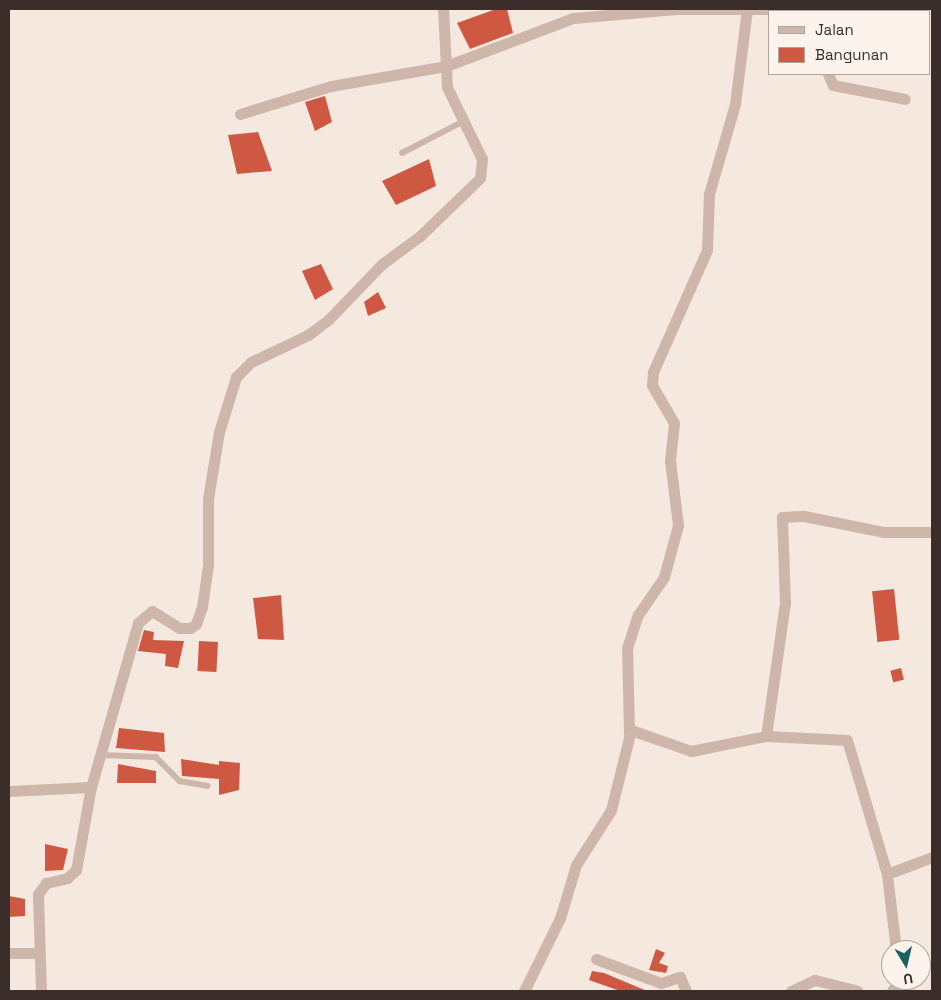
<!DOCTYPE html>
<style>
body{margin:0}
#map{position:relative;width:941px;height:1000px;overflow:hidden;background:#f5e9df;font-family:"Space Grotesk",sans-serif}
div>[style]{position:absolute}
.building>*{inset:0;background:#cf5843;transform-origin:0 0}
.lane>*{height:5.5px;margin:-2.75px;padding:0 2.75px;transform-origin:2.75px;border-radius:2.75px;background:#ceb7aa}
.street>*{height:11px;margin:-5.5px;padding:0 5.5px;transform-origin:5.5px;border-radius:5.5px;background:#ceb7aa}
span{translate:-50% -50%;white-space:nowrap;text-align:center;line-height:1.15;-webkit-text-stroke:4px #fcf3ec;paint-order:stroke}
.frame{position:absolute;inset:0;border:10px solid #3b2e2a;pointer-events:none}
.legend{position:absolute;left:768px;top:10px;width:162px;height:65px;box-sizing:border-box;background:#fcf3ec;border:1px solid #afa49e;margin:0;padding:6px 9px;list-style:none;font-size:15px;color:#3b2e2a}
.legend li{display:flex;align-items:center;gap:10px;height:25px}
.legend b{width:25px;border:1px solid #afa49e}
.north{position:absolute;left:881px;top:940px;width:50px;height:50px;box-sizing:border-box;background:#fcf3ec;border:1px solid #afa49e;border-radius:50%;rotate:171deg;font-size:14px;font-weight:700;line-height:20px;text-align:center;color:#3b2e2a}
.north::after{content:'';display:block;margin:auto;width:18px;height:22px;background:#1b615f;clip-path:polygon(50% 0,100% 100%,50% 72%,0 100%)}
</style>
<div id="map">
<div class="building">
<i style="clip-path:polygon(496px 9px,507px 9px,513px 33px,470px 49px,457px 23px)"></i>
<i style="clip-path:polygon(325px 96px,332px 122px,315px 131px,305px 102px)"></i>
<i style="clip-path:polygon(258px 132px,272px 171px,237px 174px,228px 135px)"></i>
<i style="clip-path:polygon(429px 159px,436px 186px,396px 205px,382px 181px)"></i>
<i style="clip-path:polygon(321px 264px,333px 289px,315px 300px,302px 271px)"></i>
<i style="clip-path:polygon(378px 292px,386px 308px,368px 316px,364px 302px)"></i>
<i style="left:894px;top:589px;width:51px;height:22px;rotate:84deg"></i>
<i style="clip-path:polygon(281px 595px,284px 640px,258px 639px,253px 598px)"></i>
<i style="clip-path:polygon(144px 630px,154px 632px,153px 640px,184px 641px,178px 668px,165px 666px,166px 654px,138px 651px)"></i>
<i style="left:199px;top:641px;width:19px;height:30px;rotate:3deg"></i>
<i style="left:901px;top:668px;width:12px;height:11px;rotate:76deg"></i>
<i style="clip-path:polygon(119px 728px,164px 733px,165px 752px,116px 748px)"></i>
<i style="clip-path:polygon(181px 759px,219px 765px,219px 761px,240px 763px,239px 790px,219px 795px,219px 779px,182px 776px)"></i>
<i style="clip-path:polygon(118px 764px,156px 771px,156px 783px,117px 783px)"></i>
<i style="clip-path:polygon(45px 844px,68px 849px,63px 870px,45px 871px)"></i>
<i style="clip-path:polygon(9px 896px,25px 899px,25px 916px,9px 917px)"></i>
<i style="clip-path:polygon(656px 949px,665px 953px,659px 963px,668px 966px,666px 973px,649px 970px)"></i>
<i style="clip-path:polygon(592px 971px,604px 973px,647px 991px,620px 991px,589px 980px)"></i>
</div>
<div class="lane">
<i style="left:402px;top:153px;width:68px;rotate:-27.3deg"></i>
<i style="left:99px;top:755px;width:57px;rotate:2deg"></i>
<i style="left:156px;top:757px;width:34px;rotate:45deg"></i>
<i style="left:180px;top:781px;width:28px;rotate:10deg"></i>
</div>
<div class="street">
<i style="left:828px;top:74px;width:12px;rotate:66deg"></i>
<i style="left:833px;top:85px;width:73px;rotate:11deg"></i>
<i style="left:240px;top:114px;width:95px;rotate:-17.1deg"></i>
<i style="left:331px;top:86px;width:117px;rotate:-9.9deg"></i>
<i style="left:446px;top:66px;width:136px;rotate:-20.7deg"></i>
<i style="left:573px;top:18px;width:104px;rotate:-4.9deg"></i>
<i style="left:677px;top:9px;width:117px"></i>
<i style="left:629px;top:733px;width:85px;rotate:-91.3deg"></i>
<i style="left:627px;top:648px;width:35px;rotate:-72deg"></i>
<i style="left:638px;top:615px;width:46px;rotate:-55.6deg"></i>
<i style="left:664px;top:577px;width:54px;rotate:-74.9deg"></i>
<i style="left:678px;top:525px;width:64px;rotate:-97.1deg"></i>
<i style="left:670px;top:461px;width:38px;rotate:-84deg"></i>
<i style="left:674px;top:423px;width:44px;rotate:-120.1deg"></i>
<i style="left:652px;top:385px;width:13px;rotate:-86deg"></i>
<i style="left:653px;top:372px;width:133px;rotate:-66.1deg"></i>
<i style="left:707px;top:250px;width:56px;rotate:-88deg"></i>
<i style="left:709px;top:194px;width:94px;rotate:-73.9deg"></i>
<i style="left:735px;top:104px;width:96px;rotate:-82.8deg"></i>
<i style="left:766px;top:736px;width:81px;rotate:2.8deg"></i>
<i style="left:847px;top:740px;width:140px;rotate:73.4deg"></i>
<i style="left:9px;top:791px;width:82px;rotate:-2.8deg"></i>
<i style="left:896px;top:950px;width:77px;rotate:-96.8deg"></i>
<i style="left:887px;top:874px;width:48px;rotate:-20.7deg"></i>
<i style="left:9px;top:953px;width:29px"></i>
<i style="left:596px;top:959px;width:69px;rotate:20.3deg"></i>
<i style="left:661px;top:983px;width:20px;rotate:-18deg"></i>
<i style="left:680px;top:977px;width:15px;rotate:67deg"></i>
<i style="left:41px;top:991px;width:97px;rotate:-91.8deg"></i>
<i style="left:38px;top:894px;width:14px;rotate:-54deg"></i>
<i style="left:46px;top:883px;width:22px;rotate:-13deg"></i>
<i style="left:67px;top:878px;width:12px;rotate:-42deg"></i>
<i style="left:76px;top:870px;width:84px;rotate:-79.8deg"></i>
<i style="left:91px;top:787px;width:171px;rotate:-74deg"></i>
<i style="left:138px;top:623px;width:18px;rotate:-41deg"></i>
<i style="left:152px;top:611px;width:32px;rotate:32deg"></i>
<i style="left:179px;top:628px;width:11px"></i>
<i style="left:190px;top:628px;width:7px;rotate:-34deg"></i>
<i style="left:196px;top:624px;width:18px;rotate:-71deg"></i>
<i style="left:202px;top:607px;width:42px;rotate:-81.9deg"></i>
<i style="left:208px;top:565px;width:66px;rotate:-90deg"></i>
<i style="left:208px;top:499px;width:68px;rotate:-80.7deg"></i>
<i style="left:219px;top:432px;width:58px;rotate:-72.8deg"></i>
<i style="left:236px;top:377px;width:21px;rotate:-45deg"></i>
<i style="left:251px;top:362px;width:63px;rotate:-25.3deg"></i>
<i style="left:308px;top:335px;width:26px;rotate:-37deg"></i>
<i style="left:329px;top:319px;width:76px;rotate:-46.1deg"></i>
<i style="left:382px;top:264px;width:47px;rotate:-36.4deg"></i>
<i style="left:420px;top:236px;width:83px;rotate:-44deg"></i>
<i style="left:480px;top:178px;width:19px;rotate:-84deg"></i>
<i style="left:482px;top:159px;width:80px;rotate:-115.9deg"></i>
<i style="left:447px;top:87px;width:78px;rotate:-92.9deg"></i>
<i style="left:524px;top:991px;width:81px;rotate:-63.7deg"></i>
<i style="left:560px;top:918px;width:55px;rotate:-73.2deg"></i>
<i style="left:576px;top:865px;width:65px;rotate:-57.5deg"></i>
<i style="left:611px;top:810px;width:82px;rotate:-76deg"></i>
<i style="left:631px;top:730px;width:64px;rotate:19.3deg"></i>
<i style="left:691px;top:751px;width:76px;rotate:-11.3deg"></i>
<i style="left:766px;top:736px;width:134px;rotate:-81.9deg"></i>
<i style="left:785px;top:603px;width:86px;rotate:-92deg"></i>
<i style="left:782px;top:517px;width:22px;rotate:-3deg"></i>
<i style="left:804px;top:516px;width:82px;rotate:11.3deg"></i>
<i style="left:884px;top:532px;width:48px"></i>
<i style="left:791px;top:991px;width:26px;rotate:-25deg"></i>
<i style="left:815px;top:980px;width:44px;rotate:14.3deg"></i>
<i style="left:892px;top:991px;width:13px;rotate:-58deg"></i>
</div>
<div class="frame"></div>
<ul class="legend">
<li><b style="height:6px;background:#ceb7aa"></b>Jalan</li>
<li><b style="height:14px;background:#cf5843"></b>Bangunan</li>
</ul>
<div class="north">U</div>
</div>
